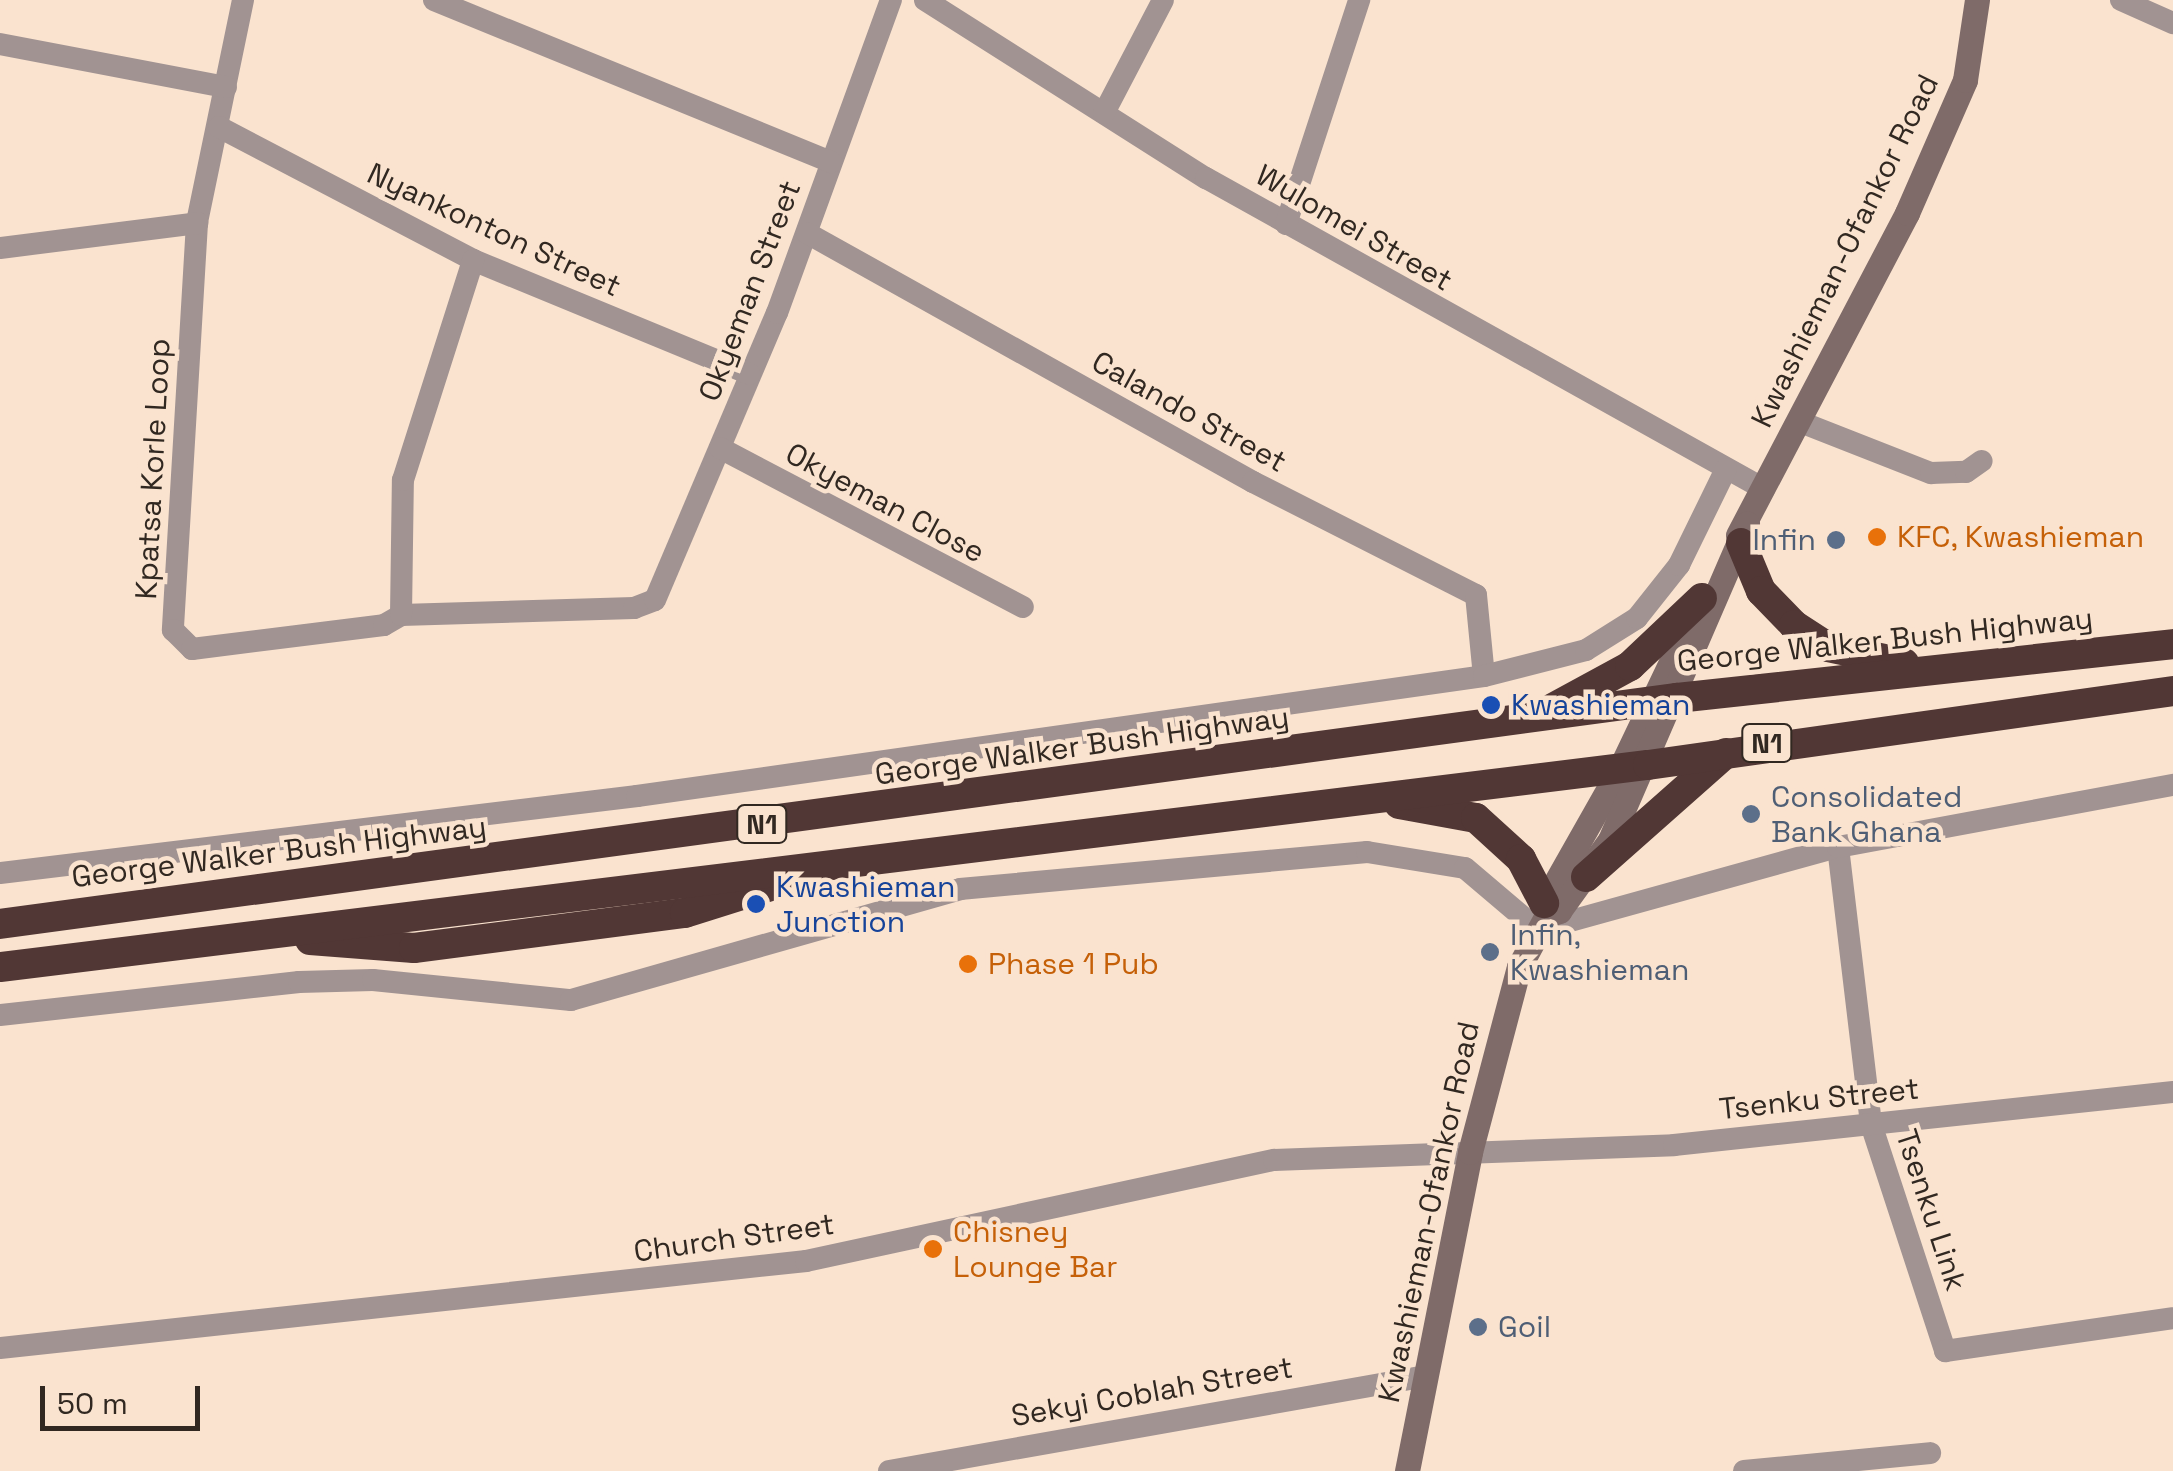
<!DOCTYPE html>
<style>
body{margin:0}
#map{position:relative;width:2173px;height:1471px;overflow:hidden;background:#fae3cf;font-family:"Space Grotesk",sans-serif}
div>[style]{position:absolute}
.street>*{height:22px;margin:-11px;padding:0 11px;transform-origin:11px;border-radius:11px;background:#a19392}
.secondary>*{height:25px;margin:-12.5px;padding:0 12.5px;transform-origin:12.5px;border-radius:12.5px;background:#7f6b69}
.highway>*{height:30px;margin:-15px;padding:0 15px;transform-origin:15px;border-radius:15px;background:#513735}
.dots>*{width:28px;height:28px;translate:-50% -50%;box-sizing:border-box;border:5px solid #fae3cf;border-radius:50%}
span{translate:-50% -50%;white-space:nowrap;text-align:center;line-height:1.15;-webkit-text-stroke:9px #fae3cf;paint-order:stroke}
.shield-label span{padding:2px 8px;background:#fae3cf;border:2px solid;border-radius:8px;-webkit-text-stroke-width:0}
.shield-label{font-size:28px;color:#312821;font-weight:700}
.street-label{font-size:30px;color:#312821}
.food-label{font-size:30px;color:#c56008}
.left{translate:0 -50%;text-align:left}
.service-label{font-size:30px;color:#4e5e75}
.right{translate:-100% -50%;text-align:right}
.transit-label{font-size:30px;color:#164399}
.scale{position:absolute;left:40px;top:1386px;width:160px;height:45px;box-sizing:border-box;border:5px solid #312821;border-top:0;padding-left:12px;font-size:30px;line-height:35px;white-space:nowrap;color:#312821;-webkit-text-stroke:8px #fae3cf;paint-order:stroke}
</style>
<div id="map">
<div class="street">
<i style="left:243px;top:0;width:228px;rotate:101.7deg"></i>
<i style="left:197px;top:223px;width:408px;rotate:93.4deg"></i>
<i style="left:173px;top:630px;width:27px;rotate:45deg"></i>
<i style="left:192px;top:649px;width:193px;rotate:-7.1deg"></i>
<i style="left:384px;top:625px;width:20px;rotate:-30deg"></i>
<i style="left:401px;top:615px;width:233px;rotate:-1.7deg"></i>
<i style="left:634px;top:608px;width:22px;rotate:-21deg"></i>
<i style="left:655px;top:600px;width:312px;rotate:-67deg"></i>
<i style="left:777px;top:313px;width:333px;rotate:-70deg"></i>
<i style="left:434px;top:0;width:429px;rotate:22.2deg"></i>
<i style="left:925px;top:0;width:333px;rotate:32.4deg"></i>
<i style="left:1206px;top:178px;width:639px;rotate:29.13deg"></i>
<i style="left:2121px;top:0;width:57px;rotate:23.9deg"></i>
<i style="left:0;top:44px;width:230px;rotate:10.8deg"></i>
<i style="left:1104px;top:113px;width:127px;rotate:-62.4deg"></i>
<i style="left:219px;top:127px;width:287px;rotate:27.6deg"></i>
<i style="left:473px;top:260px;width:299px;rotate:22.4deg"></i>
<i style="left:1286px;top:224px;width:236px;rotate:-71.9deg"></i>
<i style="left:807px;top:233px;width:511px;rotate:29.17deg"></i>
<i style="left:1253px;top:482px;width:250px;rotate:26.9deg"></i>
<i style="left:1476px;top:595px;width:81px;rotate:84.4deg"></i>
<i style="left:0;top:248px;width:199px;rotate:-7.2deg"></i>
<i style="left:1798px;top:421px;width:143px;rotate:21.4deg"></i>
<i style="left:1931px;top:473px;width:35px;rotate:-2deg"></i>
<i style="left:1966px;top:472px;width:19px;rotate:-35deg"></i>
<i style="left:720px;top:448px;width:342px;rotate:27.7deg"></i>
<i style="left:401px;top:615px;width:135px;rotate:-89.2deg"></i>
<i style="left:403px;top:480px;width:231px;rotate:-72.3deg"></i>
<i style="left:1838px;top:847px;width:279px;rotate:83.2deg"></i>
<i style="left:1871px;top:1124px;width:239px;rotate:71.9deg"></i>
<i style="left:1945px;top:1351px;width:230px;rotate:-8.2deg"></i>
<i style="left:0;top:873px;width:642px;rotate:-6.89deg"></i>
<i style="left:637px;top:796px;width:855px;rotate:-8.06deg"></i>
<i style="left:1484px;top:676px;width:105px;rotate:-14.3deg"></i>
<i style="left:1586px;top:650px;width:60px;rotate:-32.1deg"></i>
<i style="left:1637px;top:618px;width:68px;rotate:-51.6deg"></i>
<i style="left:1679px;top:565px;width:107px;rotate:-63.9deg"></i>
<i style="left:0;top:1015px;width:301px;rotate:-6.3deg"></i>
<i style="left:299px;top:982px;width:74px;rotate:-1.5deg"></i>
<i style="left:373px;top:980px;width:199px;rotate:5.8deg"></i>
<i style="left:571px;top:1000px;width:405px;rotate:-15.9deg"></i>
<i style="left:960px;top:889px;width:409px;rotate:-5.2deg"></i>
<i style="left:1367px;top:852px;width:99px;rotate:9.3deg"></i>
<i style="left:1465px;top:868px;width:96px;rotate:40.3deg"></i>
<i style="left:1538px;top:930px;width:311px;rotate:-15.5deg"></i>
<i style="left:1838px;top:847px;width:341px;rotate:-10.5deg"></i>
<i style="left:0;top:1348px;width:811px;rotate:-6.16deg"></i>
<i style="left:806px;top:1261px;width:479px;rotate:-12.2deg"></i>
<i style="left:1274px;top:1160px;width:400px;rotate:-2.1deg"></i>
<i style="left:1674px;top:1145px;width:502px;rotate:-6.06deg"></i>
<i style="left:889px;top:1471px;width:545px;rotate:-10.03deg"></i>
<i style="left:1744px;top:1471px;width:187px;rotate:-5.5deg"></i>
</div>
<div class="secondary">
<i style="left:1738px;top:535px;width:364px;rotate:-62.3deg"></i>
<i style="left:1907px;top:213px;width:145px;rotate:-66.4deg"></i>
<i style="left:1965px;top:80px;width:81px;rotate:-81.5deg"></i>
<i style="left:1547px;top:915px;width:12px;rotate:-104deg"></i>
<i style="left:1544px;top:903px;width:156px;rotate:-60.5deg"></i>
<i style="left:1621px;top:767px;width:176px;rotate:-64.5deg"></i>
<i style="left:1407px;top:1471px;width:325px;rotate:-78.8deg"></i>
<i style="left:1470px;top:1152px;width:191px;rotate:-75.2deg"></i>
<i style="left:1519px;top:967px;width:59px;rotate:-61.7deg"></i>
<i style="left:1547px;top:915px;width:13px;rotate:-18deg"></i>
<i style="left:1559px;top:911px;width:87px;rotate:-54.3deg"></i>
<i style="left:1610px;top:840px;width:345px;rotate:-66.6deg"></i>
</div>
<div class="highway">
<i style="left:1741px;top:543px;width:52px;rotate:67.4deg"></i>
<i style="left:1761px;top:591px;width:47px;rotate:45.9deg"></i>
<i style="left:1794px;top:625px;width:40px;rotate:32.9deg"></i>
<i style="left:1828px;top:647px;width:78px;rotate:11.9deg"></i>
<i style="left:1553px;top:708px;width:88px;rotate:-28.6deg"></i>
<i style="left:1630px;top:666px;width:99px;rotate:-43.4deg"></i>
<i style="left:1399px;top:804px;width:78px;rotate:10.3deg"></i>
<i style="left:1476px;top:818px;width:61px;rotate:42.3deg"></i>
<i style="left:1521px;top:859px;width:50px;rotate:62.4deg"></i>
<i style="left:1586px;top:877px;width:187px;rotate:-41.5deg"></i>
<i style="left:0;top:924px;width:1692px;rotate:-7.68deg"></i>
<i style="left:1677px;top:698px;width:499px;rotate:-6.2deg"></i>
<i style="left:310px;top:940px;width:104px;rotate:4.4deg"></i>
<i style="left:414px;top:948px;width:273px;rotate:-7.4deg"></i>
<i style="left:685px;top:913px;width:96px;rotate:-17.5deg"></i>
<i style="left:0;top:967px;width:1660px;rotate:-6.99deg"></i>
<i style="left:1648px;top:765px;width:530px;rotate:-8.02deg"></i>
</div>
<div class="dots">
<i style="left:1877px;top:537px;background:#e8710a"></i>
<i style="left:1836px;top:540px;background:#5c6f8a"></i>
<i style="left:1491px;top:705px;background:#1a4fb4"></i>
<i style="left:1751px;top:814px;background:#5c6f8a"></i>
<i style="left:756px;top:904px;background:#1a4fb4"></i>
<i style="left:1490px;top:952px;background:#5c6f8a"></i>
<i style="left:968px;top:964px;background:#e8710a"></i>
<i style="left:933px;top:1249px;background:#e8710a"></i>
<i style="left:1478px;top:1327px;background:#5c6f8a"></i>
</div>
<div class="shield-label">
<span style="left:1767px;top:743px">N1</span>
<span style="left:762px;top:824px">N1</span>
</div>
<div class="street-label">
<span style="left:1354px;top:228px;rotate:30deg">Wulomei Street</span>
<span style="left:494px;top:230px;rotate:25deg">Nyankonton Street</span>
<span style="left:1845px;top:251px;rotate:-64deg">Kwashieman-Ofankor Road</span>
<span style="left:750px;top:291px;rotate:-69deg">Okyeman Street</span>
<span style="left:1189px;top:412px;rotate:29deg">Calando Street</span>
<span style="left:153px;top:469px;rotate:-87deg">Kpatsa Korle Loop</span>
<span style="left:885px;top:503px;rotate:28deg">Okyeman Close</span>
<span style="left:1885px;top:640px;rotate:-6deg">George Walker Bush Highway</span>
<span style="left:1082px;top:746px;rotate:-8deg">George Walker Bush Highway</span>
<span style="left:279px;top:852px;rotate:-7deg">George Walker Bush Highway</span>
<span style="left:1819px;top:1099px;rotate:-6deg">Tsenku Street</span>
<span style="left:1931px;top:1210px;rotate:72deg">Tsenku Link</span>
<span style="left:1429px;top:1212px;rotate:-78deg">Kwashieman-Ofankor Road</span>
<span style="left:734px;top:1238px;rotate:-8deg">Church Street</span>
<span style="left:1152px;top:1392px;rotate:-10deg">Sekyi Coblah Street</span>
</div>
<div class="food-label">
<span class="left" style="left:1897px;top:537px">KFC, Kwashieman</span>
<span class="left" style="left:988px;top:964px">Phase 1 Pub</span>
<span class="left" style="left:953px;top:1249px">Chisney<br>Lounge Bar</span>
</div>
<div class="service-label">
<span class="right" style="left:1816px;top:540px">Infin</span>
<span class="left" style="left:1771px;top:814px">Consolidated<br>Bank Ghana</span>
<span class="left" style="left:1510px;top:952px">Infin,<br>Kwashieman</span>
<span class="left" style="left:1498px;top:1327px">Goil</span>
</div>
<div class="transit-label">
<span class="left" style="left:1511px;top:705px">Kwashieman</span>
<span class="left" style="left:776px;top:904px">Kwashieman<br>Junction</span>
</div>
<div class="scale">50 m</div>
</div>
